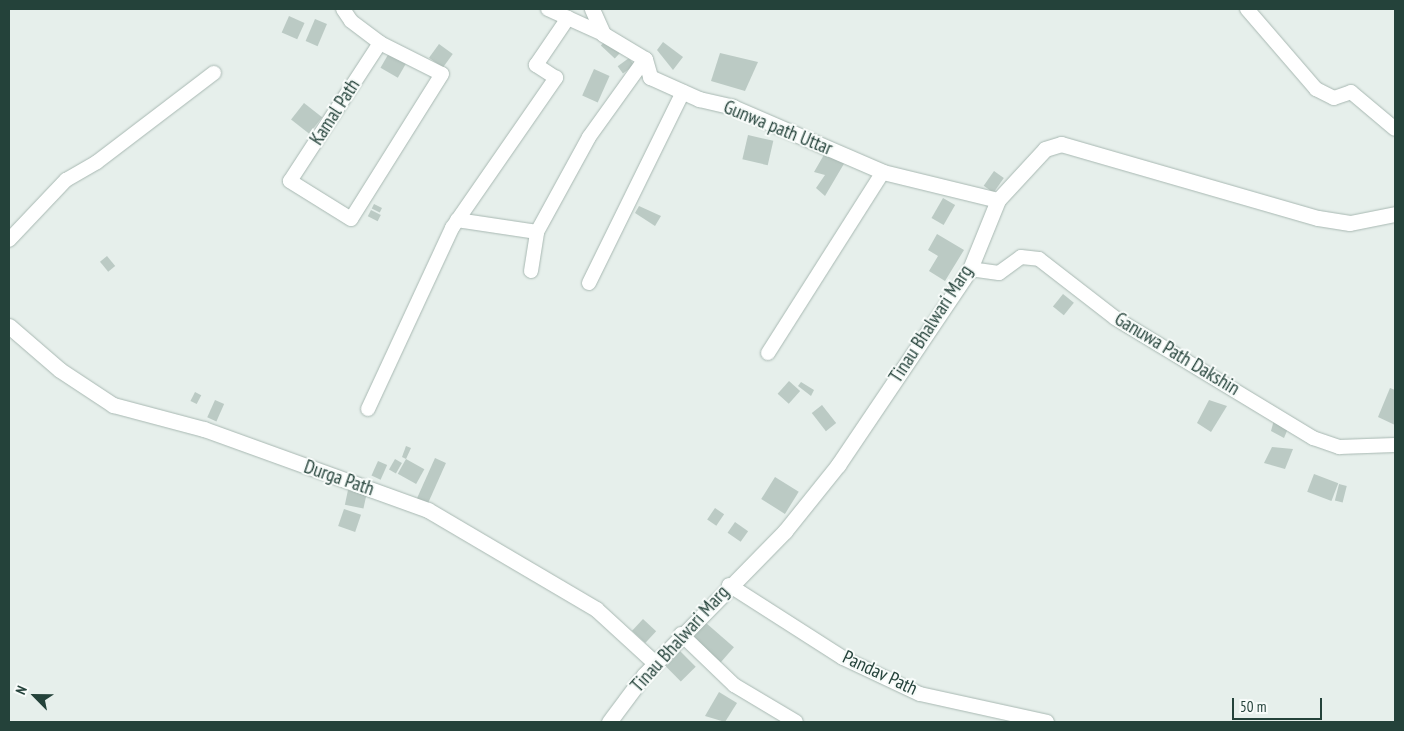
<!DOCTYPE html>
<style>
body{margin:0}
#map{position:relative;width:1404px;height:731px;overflow:hidden;background:#e6efeb;font-family:"PT Sans Narrow",sans-serif}
div>[style]{position:absolute}
.building>*{inset:0;background:#bbcac4;transform-origin:0 0}
.roads{filter:drop-shadow(0 0 1px #a8b8b2) drop-shadow(0 0 1px #a8b8b2)}
.minor>*{height:14px;margin:-7px;padding:0 7px;transform-origin:7px;border-radius:7px;background:#fff}
.tertiary>*{height:15px;margin:-7.5px;padding:0 7.5px;transform-origin:7.5px;border-radius:7.5px;background:#fff}
span{translate:-50% -50%;white-space:nowrap;text-align:center;line-height:1.15;-webkit-text-stroke:4px #f7fbf9;paint-order:stroke}
.street-label{font-size:19px;color:#24423a}
.frame{position:absolute;inset:0;border:10px solid #24423a;pointer-events:none}
.north{position:absolute;left:10px;top:671px;width:50px;height:50px;-webkit-text-stroke:4px #f7fbf9;paint-order:stroke;rotate:293deg;font-size:14px;font-weight:700;line-height:20px;text-align:center;color:#24423a}
.north::after{content:'';display:block;margin:auto;width:18px;height:22px;background:#24423a;clip-path:polygon(50% 0,100% 100%,50% 72%,0 100%)}
.scale{position:absolute;left:1232px;top:698px;width:90px;height:22px;box-sizing:border-box;border:2px solid #24423a;border-top:0;padding-left:6px;font-size:15px;line-height:18px;white-space:nowrap;color:#24423a;-webkit-text-stroke:4px #f7fbf9;paint-order:stroke}
</style>
<div id="map">
<div class="building">
<i style="left:289px;top:16px;width:17px;height:18px;rotate:24deg"></i>
<i style="left:315px;top:19px;width:13px;height:24px;rotate:23deg"></i>
<i style="left:607px;top:39px;width:19px;height:9px;rotate:43deg"></i>
<i style="clip-path:polygon(663px 42px,683px 57px,673px 70px,657px 50px)"></i>
<i style="left:439px;top:44px;width:17px;height:17px;rotate:36deg"></i>
<i style="left:389px;top:53px;width:20px;height:17px;rotate:30deg"></i>
<i style="clip-path:polygon(720px 53px,758px 62px,745px 91px,711px 81px)"></i>
<i style="left:629px;top:58px;width:9px;height:14px;rotate:54deg"></i>
<i style="left:594px;top:69px;width:17px;height:29px;rotate:24deg"></i>
<i style="left:304px;top:103px;width:23px;height:21px;rotate:38deg"></i>
<i style="left:748px;top:135px;width:26px;height:25px;rotate:13deg"></i>
<i style="clip-path:polygon(825px 153px,845px 162px,825px 196px,816px 188px,825px 175px,814px 172px)"></i>
<i style="left:994px;top:171px;width:12px;height:18px;rotate:35deg"></i>
<i style="left:943px;top:198px;width:14px;height:23px;rotate:30deg"></i>
<i style="left:374px;top:204px;width:9px;height:5px;rotate:27deg"></i>
<i style="clip-path:polygon(639px 206px,661px 216px,655px 226px,635px 213px)"></i>
<i style="left:371px;top:210px;width:11px;height:7px;rotate:27deg"></i>
<i style="clip-path:polygon(937px 234px,964px 250px,945px 281px,929px 271px,938px 256px,928px 250px)"></i>
<i style="left:107px;top:256px;width:13px;height:9px;rotate:51deg"></i>
<i style="left:1063px;top:294px;width:14px;height:16px;rotate:39deg"></i>
<i style="left:789px;top:381px;width:15px;height:17px;rotate:42deg"></i>
<i style="clip-path:polygon(801px 382px,814px 390px,811px 396px,798px 386px)"></i>
<i style="clip-path:polygon(1390px 388px,1395px 390px,1395px 425px,1378px 417px)"></i>
<i style="left:195px;top:392px;width:7px;height:10px;rotate:27deg"></i>
<i style="left:215px;top:400px;width:10px;height:19px;rotate:24deg"></i>
<i style="clip-path:polygon(1209px 400px,1227px 406px,1211px 432px,1197px 423px)"></i>
<i style="left:822px;top:405px;width:23px;height:13px;rotate:52deg"></i>
<i style="clip-path:polygon(1274px 420px,1289px 426px,1284px 438px,1271px 431px)"></i>
<i style="clip-path:polygon(406px 446px,411px 448px,406px 459px,402px 457px)"></i>
<i style="clip-path:polygon(1272px 447px,1293px 449px,1285px 469px,1264px 463px)"></i>
<i style="left:435px;top:458px;width:12px;height:45px;rotate:24deg"></i>
<i style="left:395px;top:459px;width:8px;height:12px;rotate:30deg"></i>
<i style="left:406px;top:459px;width:21px;height:17px;rotate:29deg"></i>
<i style="left:378px;top:461px;width:10px;height:16px;rotate:24deg"></i>
<i style="left:1314px;top:474px;width:26px;height:19px;rotate:21deg"></i>
<i style="left:775px;top:477px;width:28px;height:26px;rotate:32deg"></i>
<i style="left:1339px;top:484px;width:8px;height:17px;rotate:14deg"></i>
<i style="left:348px;top:490px;width:19px;height:15px;rotate:12deg"></i>
<i style="left:715px;top:508px;width:11px;height:14px;rotate:34deg"></i>
<i style="left:344px;top:509px;width:18px;height:18px;rotate:19deg"></i>
<i style="left:735px;top:522px;width:16px;height:13px;rotate:35deg"></i>
<i style="left:643px;top:619px;width:18px;height:16px;rotate:43deg"></i>
<i style="left:706px;top:623px;width:37px;height:21px;rotate:41deg"></i>
<i style="left:678px;top:649px;width:25px;height:21px;rotate:45deg"></i>
<i style="clip-path:polygon(719px 692px,737px 703px,725px 722px,705px 716px)"></i>
</div>
<div class="roads">
<div class="minor">
<i style="left:343px;top:9px;width:14px;rotate:56deg"></i>
<i style="left:351px;top:21px;width:36px;rotate:37deg"></i>
<i style="left:380px;top:43px;width:69px;rotate:26.6deg"></i>
<i style="left:442px;top:74px;width:171px;rotate:122.1deg"></i>
<i style="left:351px;top:219px;width:72px;rotate:-148.1deg"></i>
<i style="left:290px;top:181px;width:165px;rotate:-56.9deg"></i>
<i style="left:548px;top:9px;width:60px;rotate:24.4deg"></i>
<i style="left:1247px;top:9px;width:106px;rotate:49.2deg"></i>
<i style="left:1316px;top:89px;width:20px;rotate:27deg"></i>
<i style="left:1334px;top:98px;width:18px;rotate:-19deg"></i>
<i style="left:1351px;top:92px;width:57px;rotate:40.1deg"></i>
<i style="left:457px;top:220px;width:81px;rotate:8.5deg"></i>
<i style="left:9px;top:240px;width:83px;rotate:-46.5deg"></i>
<i style="left:66px;top:180px;width:36px;rotate:-30deg"></i>
<i style="left:97px;top:162px;width:147px;rotate:-37.3deg"></i>
<i style="left:970px;top:269px;width:29px;rotate:8deg"></i>
<i style="left:999px;top:273px;width:27px;rotate:-36deg"></i>
<i style="left:1021px;top:257px;width:18px;rotate:6deg"></i>
<i style="left:1039px;top:259px;width:96px;rotate:37.8deg"></i>
<i style="left:1115px;top:318px;width:232px;rotate:31.2deg"></i>
<i style="left:1313px;top:438px;width:28px;rotate:19deg"></i>
<i style="left:1339px;top:447px;width:56px;rotate:-2deg"></i>
<i style="left:531px;top:271px;width:39px;rotate:-81deg"></i>
<i style="left:537px;top:232px;width:108px;rotate:-61.3deg"></i>
<i style="left:589px;top:137px;width:96px;rotate:-54.3deg"></i>
<i style="left:589px;top:283px;width:213px;rotate:-63.8deg"></i>
<i style="left:768px;top:353px;width:214px;rotate:-57.6deg"></i>
<i style="left:368px;top:409px;width:200px;rotate:-65.1deg"></i>
<i style="left:452px;top:228px;width:183px;rotate:-55.3deg"></i>
<i style="left:556px;top:78px;width:24px;rotate:-147deg"></i>
<i style="left:536px;top:65px;width:57px;rotate:-55.8deg"></i>
<i style="left:729px;top:585px;width:135px;rotate:32.6deg"></i>
<i style="left:843px;top:658px;width:85px;rotate:25.1deg"></i>
<i style="left:920px;top:694px;width:130px;rotate:12.4deg"></i>
<i style="left:681px;top:634px;width:74px;rotate:43.9deg"></i>
<i style="left:734px;top:685px;width:72px;rotate:30.8deg"></i>
</div>
<div class="tertiary">
<i style="left:592px;top:9px;width:27px;rotate:66deg"></i>
<i style="left:603px;top:34px;width:49px;rotate:30.8deg"></i>
<i style="left:645px;top:59px;width:19px;rotate:74deg"></i>
<i style="left:650px;top:77px;width:54px;rotate:24.2deg"></i>
<i style="left:699px;top:99px;width:35px;rotate:13deg"></i>
<i style="left:733px;top:107px;width:163px;rotate:23.4deg"></i>
<i style="left:883px;top:172px;width:118px;rotate:13.7deg"></i>
<i style="left:9px;top:326px;width:67px;rotate:40.8deg"></i>
<i style="left:60px;top:370px;width:64px;rotate:33.4deg"></i>
<i style="left:113px;top:405px;width:94px;rotate:14.8deg"></i>
<i style="left:204px;top:429px;width:238px;rotate:19.9deg"></i>
<i style="left:428px;top:510px;width:195px;rotate:30.5deg"></i>
<i style="left:596px;top:609px;width:80px;rotate:42.5deg"></i>
<i style="left:609px;top:722px;width:59px;rotate:-53.3deg"></i>
<i style="left:644px;top:675px;width:202px;rotate:-45.6deg"></i>
<i style="left:785px;top:531px;width:85px;rotate:-51.2deg"></i>
<i style="left:838px;top:465px;width:236px;rotate:-56deg"></i>
<i style="left:970px;top:269px;width:74px;rotate:-67.9deg"></i>
<i style="left:998px;top:200px;width:69px;rotate:-47.3deg"></i>
<i style="left:1045px;top:149px;width:17px;rotate:-17deg"></i>
<i style="left:1061px;top:144px;width:267px;rotate:16.1deg"></i>
<i style="left:1318px;top:218px;width:32px;rotate:9deg"></i>
<i style="left:1350px;top:223px;width:46px;rotate:-11.3deg"></i>
</div>
</div>
<div class="street-label">
<span style="left:335px;top:112px;rotate:-57deg">Kamal Path</span>
<span style="left:778px;top:128px;rotate:22deg">Gunwa path Uttar</span>
<span style="left:931px;top:324px;rotate:-57deg">Tinau Bhalwari Marg</span>
<span style="left:1177px;top:354px;rotate:31deg">Ganuwa Path Dakshin</span>
<span style="left:339px;top:478px;rotate:19deg">Durga Path</span>
<span style="left:680px;top:639px;rotate:-48deg">Tinau Bhalwari Marg</span>
<span style="left:880px;top:673px;rotate:25deg">Pandav Path</span>
</div>
<div class="frame"></div>
<div class="north">N</div>
<div class="scale">50 m</div>
</div>
